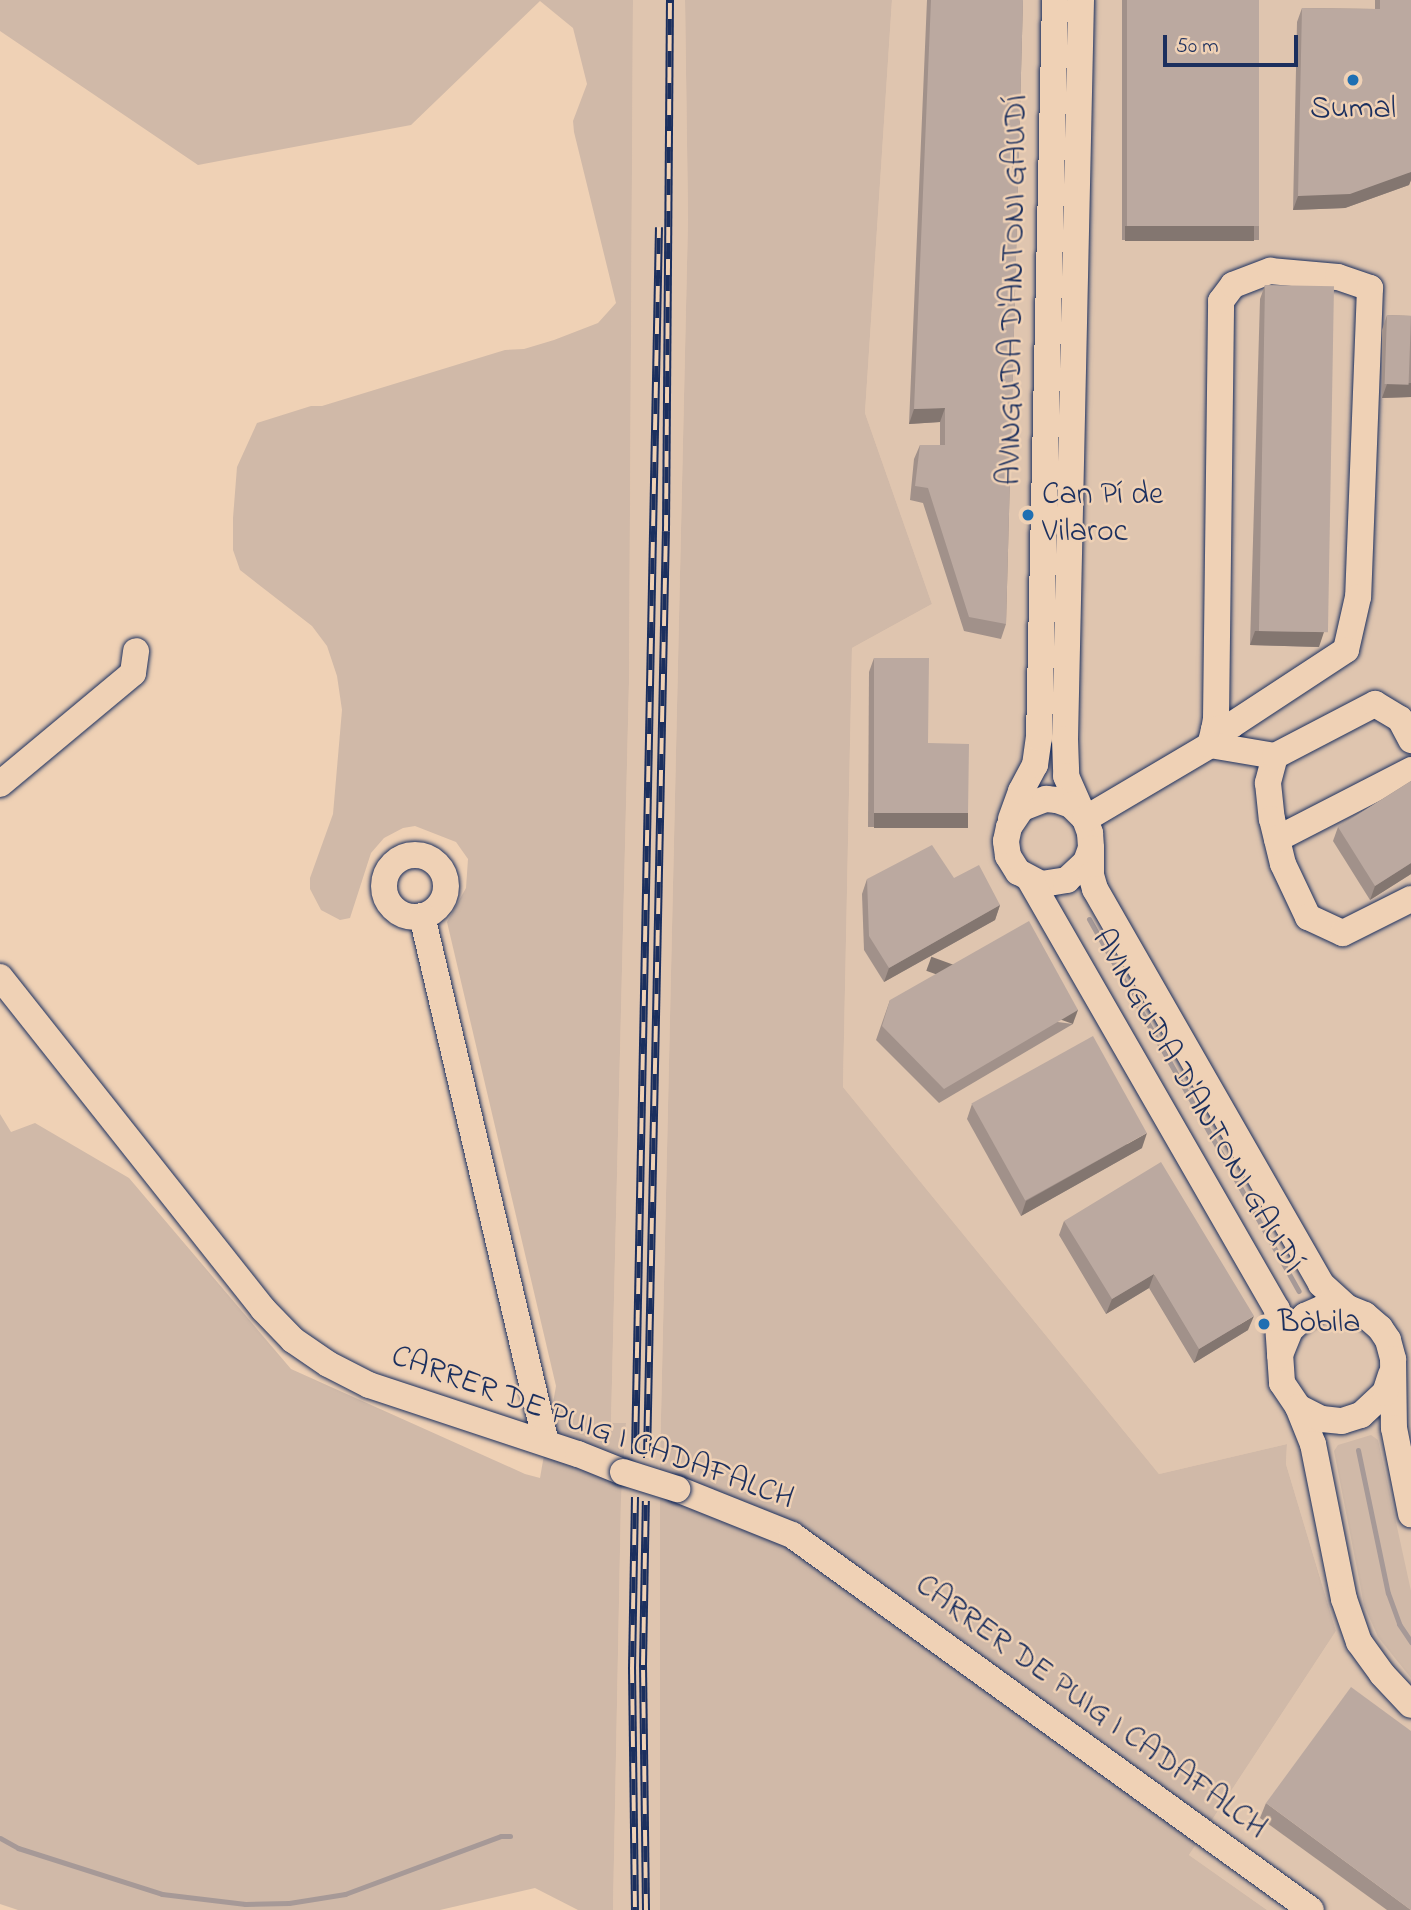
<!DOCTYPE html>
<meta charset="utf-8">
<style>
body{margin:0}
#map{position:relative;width:1411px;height:1910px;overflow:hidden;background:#efd1b5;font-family:"Indie Flower",sans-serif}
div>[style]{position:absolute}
.built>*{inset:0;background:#dfc5af}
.green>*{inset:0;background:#d0b9a8}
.stream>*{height:5px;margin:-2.5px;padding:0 2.5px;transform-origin:2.5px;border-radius:2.5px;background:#a69997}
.roads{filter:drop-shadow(0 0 2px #1b2f5e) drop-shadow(0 0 2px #1b2f5e)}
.minor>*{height:26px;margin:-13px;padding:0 13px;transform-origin:13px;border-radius:13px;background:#efd1b5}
.minor>.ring{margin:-13px;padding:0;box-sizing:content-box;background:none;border:26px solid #efd1b5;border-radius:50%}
.rail>*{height:8px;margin-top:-4px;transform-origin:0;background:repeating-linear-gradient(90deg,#efd1b5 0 16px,#1b2f5e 0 32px);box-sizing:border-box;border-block:2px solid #1b2f5e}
.bridges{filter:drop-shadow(0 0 2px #1b2f5e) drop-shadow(0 0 2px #1b2f5e)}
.minor-bridge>*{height:26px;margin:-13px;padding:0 13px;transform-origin:13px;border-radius:13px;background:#efd1b5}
.wall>*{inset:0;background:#a1918a;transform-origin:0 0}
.shaded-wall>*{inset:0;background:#837670;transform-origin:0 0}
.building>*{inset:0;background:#bba9a0;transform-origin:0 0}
.dots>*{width:19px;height:19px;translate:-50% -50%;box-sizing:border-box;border:4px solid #efd1b5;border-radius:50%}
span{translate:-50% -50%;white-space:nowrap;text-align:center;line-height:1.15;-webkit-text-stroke:5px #efd1b5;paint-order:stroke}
.poi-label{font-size:32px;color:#1b2f5e}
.left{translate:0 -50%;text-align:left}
.street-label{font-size:32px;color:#1b2f5e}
.scale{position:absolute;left:1163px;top:35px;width:135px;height:32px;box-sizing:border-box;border:4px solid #1b2f5e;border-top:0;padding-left:9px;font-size:21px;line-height:24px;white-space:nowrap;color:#1b2f5e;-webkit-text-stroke:5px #efd1b5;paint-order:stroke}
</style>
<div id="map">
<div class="built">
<i style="clip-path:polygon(633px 0,685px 0,688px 218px,660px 1460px,660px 1910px,613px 1910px,621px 1500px,626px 1424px,611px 1423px,629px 683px)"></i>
<i style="clip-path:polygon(892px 0,1411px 0,1411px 1910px,1267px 1910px,1189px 1855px,1336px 1631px,1286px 1464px,1287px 1444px,1159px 1474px,843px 1087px,852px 648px,932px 604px,865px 413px)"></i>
</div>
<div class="green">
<i style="clip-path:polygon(0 0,633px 0,629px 683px,611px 1423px,626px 1423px,621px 1500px,613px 1910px,578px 1910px,535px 1888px,440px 1910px,18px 1910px,0 1904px,0 1114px,11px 1132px,35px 1123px,129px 1178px,291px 1369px,525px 1474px,540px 1478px,556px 1386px,447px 922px,466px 888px,468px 859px,456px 842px,415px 826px,403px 828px,384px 838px,371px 853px,350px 918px,340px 920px,321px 910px,310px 889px,310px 878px,333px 814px,342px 710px,337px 676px,327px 646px,312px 626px,240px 570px,233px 550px,233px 518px,237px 467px,257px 423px,311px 406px,322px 406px,505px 350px,524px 349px,554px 340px,598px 323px,616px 303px,574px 132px,573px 121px,587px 84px,573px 28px,540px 1px,411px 125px,198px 165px,0 31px)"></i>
<i style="clip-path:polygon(685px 0,892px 0,865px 413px,932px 604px,852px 648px,843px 1087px,1159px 1474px,1287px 1444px,1286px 1464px,1336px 1631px,1189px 1855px,1267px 1910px,660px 1910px,660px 1460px,688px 218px)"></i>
<i style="clip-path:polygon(1371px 1435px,1378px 1440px,1411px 1591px,1411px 1678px,1378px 1637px,1364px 1605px,1334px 1451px,1338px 1445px)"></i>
</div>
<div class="stream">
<i style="left:1089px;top:919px;width:427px;rotate:60.6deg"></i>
<i style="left:1358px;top:1450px;width:146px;rotate:78.2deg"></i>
<i style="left:1388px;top:1593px;width:33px;rotate:70deg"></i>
<i style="left:1399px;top:1624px;width:22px;rotate:56deg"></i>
<i style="left:0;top:1838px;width:21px;rotate:29deg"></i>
<i style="left:18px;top:1848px;width:151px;rotate:17.7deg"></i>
<i style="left:162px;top:1894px;width:84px;rotate:6.9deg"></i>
<i style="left:245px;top:1904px;width:44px;rotate:-1.3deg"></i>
<i style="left:289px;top:1903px;width:57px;rotate:-9.1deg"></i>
<i style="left:345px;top:1894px;width:166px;rotate:-20.4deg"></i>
<i style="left:501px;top:1836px;width:9px"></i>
</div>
<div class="roads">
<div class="minor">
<i style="left:1081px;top:0;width:739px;rotate:91.24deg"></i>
<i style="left:1065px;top:739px;width:37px;rotate:88deg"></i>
<i style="left:1066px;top:776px;width:47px;rotate:66.2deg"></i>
<i style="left:1085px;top:819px;width:15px;rotate:70deg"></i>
<i style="left:1090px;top:833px;width:15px;rotate:86deg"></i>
<i style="left:1091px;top:848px;width:15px;rotate:110deg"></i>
<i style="left:1086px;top:862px;width:26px;rotate:137deg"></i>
<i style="left:1067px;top:880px;width:26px;rotate:171deg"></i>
<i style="left:1041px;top:884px;width:26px;rotate:-152deg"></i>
<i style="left:1018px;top:872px;width:19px;rotate:-122deg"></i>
<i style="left:1008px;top:856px;width:15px;rotate:-98deg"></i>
<i style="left:1006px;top:841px;width:14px;rotate:-78deg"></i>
<i style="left:1009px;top:827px;width:23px;rotate:-56deg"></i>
<i style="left:1022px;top:808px;width:26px;rotate:-21deg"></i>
<i style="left:1046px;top:799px;width:11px;rotate:5deg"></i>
<i style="left:1057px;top:800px;width:15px;rotate:20deg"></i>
<i style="left:1071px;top:805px;width:20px;rotate:45deg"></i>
<i style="left:1210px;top:745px;width:16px;rotate:-75deg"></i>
<i style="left:1214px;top:730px;width:11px;rotate:-80deg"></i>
<i style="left:1216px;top:719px;width:418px;rotate:-89.3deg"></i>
<i style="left:1221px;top:301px;width:20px;rotate:-53deg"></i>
<i style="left:1233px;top:285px;width:40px;rotate:-21deg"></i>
<i style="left:1270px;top:271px;width:68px;rotate:5deg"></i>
<i style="left:1338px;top:277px;width:34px;rotate:19deg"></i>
<i style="left:1370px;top:288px;width:309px;rotate:92.2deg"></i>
<i style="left:1358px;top:597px;width:54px;rotate:102.8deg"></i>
<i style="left:1346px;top:650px;width:136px;rotate:146.7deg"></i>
<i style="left:1232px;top:725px;width:19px;rotate:164deg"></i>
<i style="left:1275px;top:756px;width:28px;rotate:105deg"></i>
<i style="left:1268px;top:783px;width:36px;rotate:84deg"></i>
<i style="left:1272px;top:819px;width:46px;rotate:76.3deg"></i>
<i style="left:1283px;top:864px;width:59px;rotate:64.7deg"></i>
<i style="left:1308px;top:917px;width:38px;rotate:25deg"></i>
<i style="left:1343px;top:933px;width:76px;rotate:-26.6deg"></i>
<i style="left:0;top:784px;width:173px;rotate:-39.8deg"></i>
<i style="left:133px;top:673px;width:22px;rotate:-82deg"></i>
<i style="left:1011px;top:819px;width:30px;rotate:-70deg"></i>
<i style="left:1021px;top:791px;width:30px;rotate:-62deg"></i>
<i style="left:1035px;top:765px;width:27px;rotate:-82deg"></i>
<i style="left:1039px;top:738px;width:738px;rotate:-88.76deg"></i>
<i style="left:1085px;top:819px;width:145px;rotate:-30.6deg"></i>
<i style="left:1210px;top:745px;width:66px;rotate:9.6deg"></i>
<i style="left:1275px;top:756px;width:113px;rotate:-27.5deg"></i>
<i style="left:1375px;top:704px;width:29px;rotate:31deg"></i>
<i style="left:1400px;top:719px;width:24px;rotate:62deg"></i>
<i style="left:1277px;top:839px;width:151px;rotate:-27.2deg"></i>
<i style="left:1091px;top:849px;width:26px;rotate:90deg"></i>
<i style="left:1091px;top:875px;width:15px;rotate:74deg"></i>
<i style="left:1095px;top:889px;width:455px;rotate:60.2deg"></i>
<i style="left:1321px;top:1284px;width:36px;rotate:42deg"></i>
<i style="left:1348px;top:1308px;width:18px;rotate:22deg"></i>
<i style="left:1365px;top:1315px;width:20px;rotate:41deg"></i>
<i style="left:1380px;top:1328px;width:14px;rotate:56deg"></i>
<i style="left:1388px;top:1340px;width:20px;rotate:75deg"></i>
<i style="left:1393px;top:1359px;width:69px;rotate:89.2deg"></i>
<i style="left:1394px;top:1428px;width:88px;rotate:78.8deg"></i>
<i class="ring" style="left:384px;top:855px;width:36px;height:36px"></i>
<i style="left:1030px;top:880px;width:495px;rotate:60.1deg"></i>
<i style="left:1277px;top:1309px;width:74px;rotate:86.1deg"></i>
<i style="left:1282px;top:1383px;width:29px;rotate:56deg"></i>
<i style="left:1298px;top:1407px;width:40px;rotate:68deg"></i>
<i style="left:1313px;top:1444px;width:158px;rotate:78.7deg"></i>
<i style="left:1344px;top:1599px;width:46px;rotate:70.8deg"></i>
<i style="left:1359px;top:1642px;width:39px;rotate:54deg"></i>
<i style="left:1382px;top:1674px;width:42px;rotate:46.9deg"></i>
<i style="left:422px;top:916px;width:541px;rotate:76.76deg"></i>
<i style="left:0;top:977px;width:424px;rotate:51.6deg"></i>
<i style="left:263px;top:1309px;width:43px;rotate:45.9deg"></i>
<i style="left:293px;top:1340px;width:42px;rotate:34.4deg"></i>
<i style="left:328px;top:1364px;width:46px;rotate:27.1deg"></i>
<i style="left:369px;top:1385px;width:220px;rotate:18.3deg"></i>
<i style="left:578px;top:1454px;width:48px;rotate:21.8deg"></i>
<i style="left:1280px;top:1355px;width:27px;rotate:-68deg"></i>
<i style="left:1290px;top:1330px;width:21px;rotate:-43deg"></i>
<i style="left:1305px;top:1316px;width:20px;rotate:-24deg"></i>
<i style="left:1323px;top:1308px;width:25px"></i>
<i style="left:1298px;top:1407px;width:27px;rotate:27deg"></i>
<i style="left:1322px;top:1419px;width:20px;rotate:6deg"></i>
<i style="left:1342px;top:1421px;width:20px;rotate:-18deg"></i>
<i style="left:1361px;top:1415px;width:33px;rotate:-43deg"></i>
<i style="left:1385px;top:1393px;width:19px;rotate:-72deg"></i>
<i style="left:677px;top:1489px;width:124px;rotate:21.8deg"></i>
<i style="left:792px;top:1535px;width:640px;rotate:35.85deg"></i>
</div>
</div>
<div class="rail">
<i style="left:635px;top:1454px;width:1227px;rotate:-88.88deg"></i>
<i style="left:647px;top:1458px;width:927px;rotate:-88.83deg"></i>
<i style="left:666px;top:531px;width:531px;rotate:-89.57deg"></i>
<i style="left:635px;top:1497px;width:170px;rotate:91deg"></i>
<i style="left:632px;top:1667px;width:243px;rotate:89.3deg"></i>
<i style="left:646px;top:1910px;width:245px;rotate:-90.7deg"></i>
<i style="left:643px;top:1665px;width:164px;rotate:-89deg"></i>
</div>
<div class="bridges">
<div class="minor-bridge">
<i style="left:623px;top:1472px;width:57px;rotate:17.5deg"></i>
</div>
</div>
<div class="wall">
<i style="clip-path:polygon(927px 0,1023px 0,1006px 624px,1001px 639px,964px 631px,923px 503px,910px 500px,914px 459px,920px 445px,940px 445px,940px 422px,909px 424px)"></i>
<i style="left:1122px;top:0;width:137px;height:240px"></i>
<i style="clip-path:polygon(1375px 0,1411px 0,1411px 180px,1409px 185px,1345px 208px,1293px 210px,1297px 22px,1302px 8px,1375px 9px)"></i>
<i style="clip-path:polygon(1265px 285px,1319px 647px,1250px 645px,1260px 299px)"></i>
<i style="clip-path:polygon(1387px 315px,1411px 316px,1411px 397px,1382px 398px,1382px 330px)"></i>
<i style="clip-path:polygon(874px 658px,928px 743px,968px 813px,963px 827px,868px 827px,869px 672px)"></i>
<i style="clip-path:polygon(1411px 781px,1411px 874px,1370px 900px,1333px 841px,1338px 827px)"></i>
<i style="clip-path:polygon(954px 878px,1000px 905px,995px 920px,884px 982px,864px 950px,862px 894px,867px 879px)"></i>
<i style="clip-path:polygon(890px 1000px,1073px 1024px,939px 1103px,876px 1040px)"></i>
<i style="clip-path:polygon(972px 1104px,1142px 1148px,1021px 1216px,967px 1119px)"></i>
<i style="clip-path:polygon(1064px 1221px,1248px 1330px,1194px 1363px,1149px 1288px,1106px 1314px,1059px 1235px)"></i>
<i style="clip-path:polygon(1266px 1803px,1411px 1910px,1387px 1910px,1260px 1818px)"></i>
</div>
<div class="shaded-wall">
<i style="clip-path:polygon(1411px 172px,1411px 180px,1409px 185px,1345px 208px,1293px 210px,1298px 196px)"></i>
<i style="left:1125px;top:226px;width:129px;height:15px"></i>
<i style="clip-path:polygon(1411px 383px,1411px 397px,1382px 398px,1387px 384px)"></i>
<i style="clip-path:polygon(945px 408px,940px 422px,909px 424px,914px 409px)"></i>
<i style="clip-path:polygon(1255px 631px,1324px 632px,1319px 647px,1250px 645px)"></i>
<i style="left:874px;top:813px;width:94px;height:15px"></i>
<i style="clip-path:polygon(1411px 863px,1411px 874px,1370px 900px,1375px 886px)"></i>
<i style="clip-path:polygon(1000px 905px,995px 920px,884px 982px,889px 968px)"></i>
<i style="left:1078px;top:1010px;width:15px;height:156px;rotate:110deg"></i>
<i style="clip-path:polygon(1147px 1133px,1142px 1148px,1021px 1216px,1026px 1201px)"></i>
<i style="clip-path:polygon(1154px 1274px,1149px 1288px,1106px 1314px,1112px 1299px)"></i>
<i style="clip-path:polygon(1254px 1316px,1248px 1330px,1194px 1363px,1199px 1349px)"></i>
</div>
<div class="building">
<i style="clip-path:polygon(931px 0,1023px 0,1006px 624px,969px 617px,928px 488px,915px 486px,920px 445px,945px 445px,945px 408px,914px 409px)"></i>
<i style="left:1127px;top:0;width:132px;height:226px"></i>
<i style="clip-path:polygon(1380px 0,1411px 0,1411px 172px,1350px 194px,1298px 196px,1302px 8px,1380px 9px)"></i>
<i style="left:1265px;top:285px;width:69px;height:346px;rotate:1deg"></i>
<i style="left:1387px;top:315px;width:24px;height:69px;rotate:2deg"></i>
<i style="clip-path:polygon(874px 658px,929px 658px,928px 743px,969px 744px,968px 813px,874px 813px)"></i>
<i style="clip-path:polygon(1411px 781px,1411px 863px,1375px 886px,1338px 827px)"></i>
<i style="clip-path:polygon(932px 845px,954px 878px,979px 865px,1000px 905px,889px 968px,869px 936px,867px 879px)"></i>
<i style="clip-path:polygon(1029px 921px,1078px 1010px,944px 1089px,882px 1026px,890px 1000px)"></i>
<i style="left:1093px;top:1036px;width:111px;height:139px;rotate:61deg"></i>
<i style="clip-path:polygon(1161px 1162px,1254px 1316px,1199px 1349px,1154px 1274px,1112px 1299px,1064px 1221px)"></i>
<i style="clip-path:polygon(1351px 1687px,1411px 1731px,1411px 1910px,1266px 1803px)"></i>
</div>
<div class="dots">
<i style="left:1353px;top:80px;background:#1f6fb2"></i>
<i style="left:1028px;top:515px;background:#1f6fb2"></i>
<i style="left:1264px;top:1324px;background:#1f6fb2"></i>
</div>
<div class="poi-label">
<span style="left:1353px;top:110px">Sumal</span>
<span class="left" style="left:1042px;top:515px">Can Pí de<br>Vilaroc</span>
<span class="left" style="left:1278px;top:1324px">Bòbila</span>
</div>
<div class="street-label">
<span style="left:1015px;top:290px;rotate:-89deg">AVINGUDA D'ANTONI GAUDÍ</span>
<span style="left:1196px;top:1102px;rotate:60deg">AVINGUDA D'ANTONI GAUDÍ</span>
<span style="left:592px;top:1429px;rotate:20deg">CARRER DE PUIG I CADAFALCH</span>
<span style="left:1090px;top:1708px;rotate:36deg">CARRER DE PUIG I CADAFALCH</span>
</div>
<div class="scale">50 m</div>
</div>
